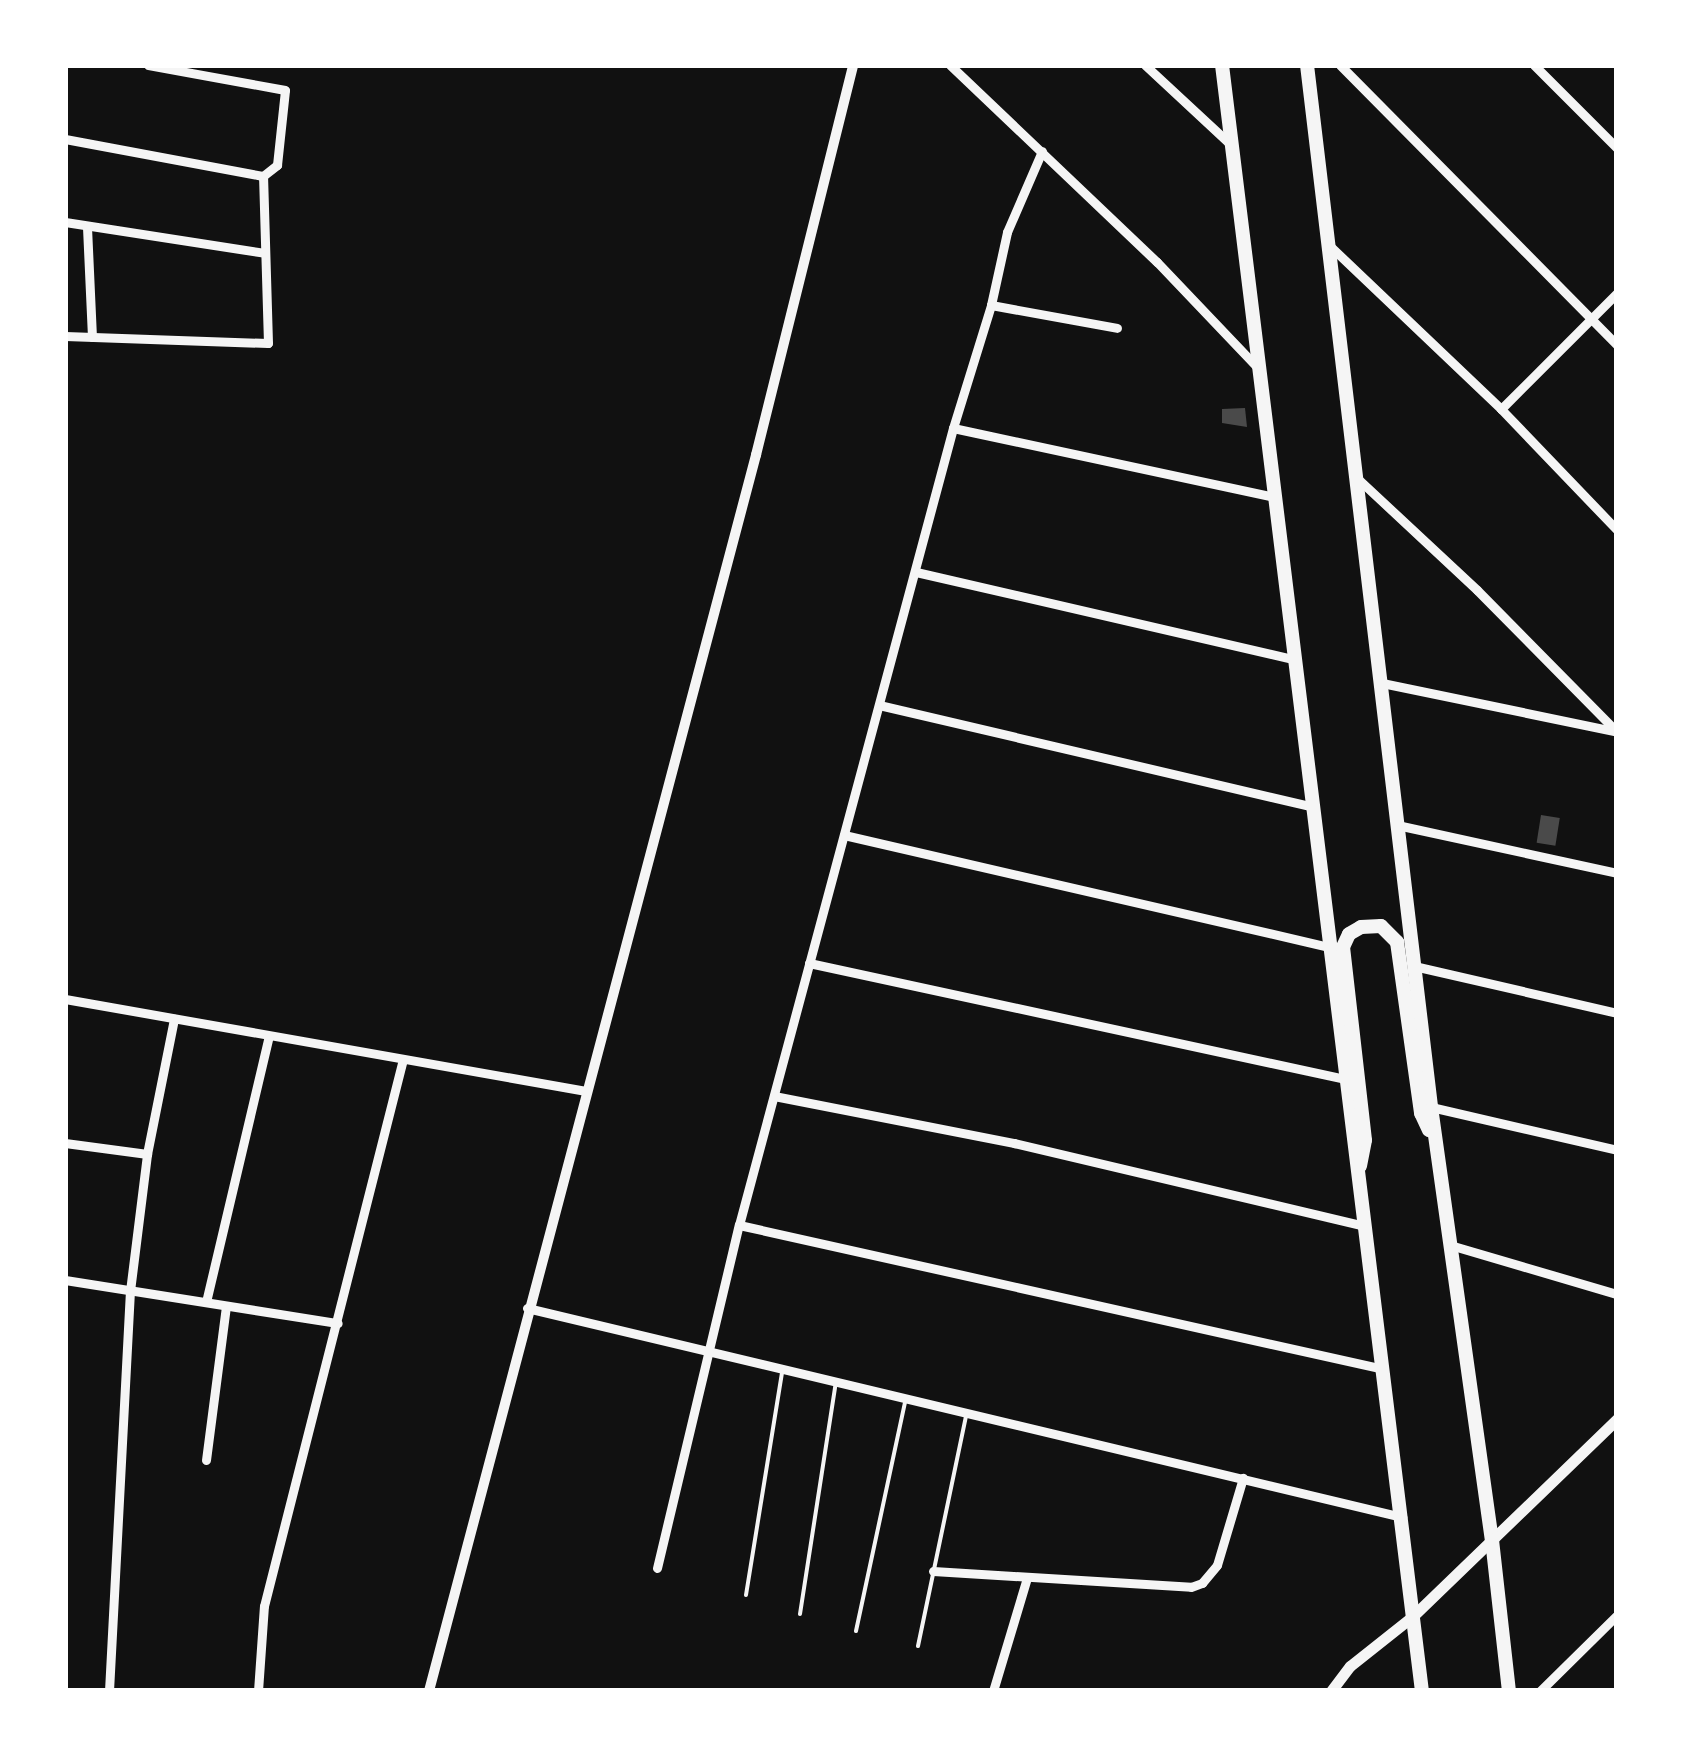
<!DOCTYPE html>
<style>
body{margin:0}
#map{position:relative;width:1682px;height:1756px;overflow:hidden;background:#111;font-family:Lato,sans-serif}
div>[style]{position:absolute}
.building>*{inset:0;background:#4a4a4a;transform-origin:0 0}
.service>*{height:4px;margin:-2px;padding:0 2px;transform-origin:2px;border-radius:2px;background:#f5f5f5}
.minor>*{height:9px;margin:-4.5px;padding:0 4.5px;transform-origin:4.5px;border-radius:4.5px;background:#f5f5f5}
.tertiary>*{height:10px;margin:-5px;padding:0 5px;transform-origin:5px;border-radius:5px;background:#f5f5f5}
.secondary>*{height:11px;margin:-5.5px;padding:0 5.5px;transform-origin:5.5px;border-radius:5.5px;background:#f5f5f5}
.primary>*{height:14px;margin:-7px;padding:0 7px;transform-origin:7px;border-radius:7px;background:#f5f5f5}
span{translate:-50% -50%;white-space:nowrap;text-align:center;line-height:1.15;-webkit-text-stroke:8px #fff;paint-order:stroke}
.frame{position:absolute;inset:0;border:68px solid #fff;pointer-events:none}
</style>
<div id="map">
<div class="building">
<i style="clip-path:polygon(1245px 408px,1247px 427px,1222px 423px,1222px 409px)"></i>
<i style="left:1541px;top:815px;width:19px;height:28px;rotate:9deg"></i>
</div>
<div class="service">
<i style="left:746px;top:1595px;width:225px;rotate:-80.8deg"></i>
<i style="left:800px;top:1614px;width:236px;rotate:-81.2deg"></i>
<i style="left:856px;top:1631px;width:234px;rotate:-77.9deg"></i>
<i style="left:918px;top:1646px;width:234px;rotate:-78.2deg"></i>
</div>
<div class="minor">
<i style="left:950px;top:65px;width:286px;rotate:43.6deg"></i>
<i style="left:1157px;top:262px;width:145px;rotate:46.4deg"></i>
<i style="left:1145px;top:65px;width:117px;rotate:42.9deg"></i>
<i style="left:1340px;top:65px;width:394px;rotate:45.3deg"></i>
<i style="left:1534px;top:65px;width:117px;rotate:45deg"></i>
<i style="left:65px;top:139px;width:201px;rotate:10.6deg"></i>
<i style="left:65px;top:222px;width:202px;rotate:8.8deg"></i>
<i style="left:87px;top:227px;width:110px;rotate:87.4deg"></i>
<i style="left:1331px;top:247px;width:235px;rotate:43.6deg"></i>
<i style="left:1501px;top:409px;width:168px;rotate:46.2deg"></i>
<i style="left:991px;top:305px;width:128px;rotate:10.3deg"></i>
<i style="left:65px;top:336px;width:203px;rotate:2deg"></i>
<i style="left:268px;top:343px;width:167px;rotate:-91.7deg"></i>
<i style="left:263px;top:176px;width:18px;rotate:-38deg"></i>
<i style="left:277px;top:165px;width:75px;rotate:-83.9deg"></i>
<i style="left:285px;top:90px;width:139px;rotate:-169.7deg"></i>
<i style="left:1501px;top:409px;width:164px;rotate:-45deg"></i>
<i style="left:953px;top:428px;width:328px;rotate:12.1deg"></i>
<i style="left:1357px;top:478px;width:164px;rotate:43deg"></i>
<i style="left:1477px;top:590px;width:199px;rotate:45.4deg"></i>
<i style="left:916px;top:572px;width:388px;rotate:13deg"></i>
<i style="left:1382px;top:683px;width:237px;rotate:11.7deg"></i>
<i style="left:879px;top:705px;width:443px;rotate:13.2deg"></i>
<i style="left:1397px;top:825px;width:225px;rotate:12.3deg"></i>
<i style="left:844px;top:835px;width:498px;rotate:13deg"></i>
<i style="left:809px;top:963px;width:548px;rotate:12.21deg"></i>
<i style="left:1414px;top:966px;width:208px;rotate:13deg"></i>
<i style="left:65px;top:999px;width:529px;rotate:10.01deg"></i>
<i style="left:774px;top:1096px;width:245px;rotate:11.1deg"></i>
<i style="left:1014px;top:1143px;width:361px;rotate:13.3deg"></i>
<i style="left:1431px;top:1107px;width:191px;rotate:13deg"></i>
<i style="left:65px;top:1143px;width:83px;rotate:7.6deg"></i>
<i style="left:739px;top:1225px;width:660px;rotate:12.6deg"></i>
<i style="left:1450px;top:1245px;width:174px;rotate:16.4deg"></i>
<i style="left:65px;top:1280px;width:276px;rotate:9deg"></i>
<i style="left:206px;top:1302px;width:273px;rotate:-76.7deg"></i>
<i style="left:527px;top:1308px;width:900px;rotate:13.43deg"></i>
<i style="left:206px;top:1460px;width:154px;rotate:-82.6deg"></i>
<i style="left:657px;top:1568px;width:353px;rotate:-76.6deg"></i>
<i style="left:739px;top:1225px;width:825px;rotate:-74.97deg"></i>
<i style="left:953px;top:428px;width:129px;rotate:-72.8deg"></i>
<i style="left:991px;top:305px;width:75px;rotate:-77.6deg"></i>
<i style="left:1007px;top:232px;width:88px;rotate:-66.6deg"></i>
<i style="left:933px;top:1571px;width:258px;rotate:3.5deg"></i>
<i style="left:1191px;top:1587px;width:12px;rotate:-20deg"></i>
<i style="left:1202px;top:1583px;width:23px;rotate:-50deg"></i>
<i style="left:1217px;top:1565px;width:91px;rotate:-73.4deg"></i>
<i style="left:109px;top:1691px;width:401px;rotate:-87deg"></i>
<i style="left:130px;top:1291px;width:138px;rotate:-82.9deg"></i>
<i style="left:147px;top:1154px;width:138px;rotate:-78.7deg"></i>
<i style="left:258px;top:1691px;width:85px;rotate:-86deg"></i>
<i style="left:264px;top:1606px;width:564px;rotate:-75.74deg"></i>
<i style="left:993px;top:1691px;width:118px;rotate:-73.3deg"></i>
<i style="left:1540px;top:1691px;width:108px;rotate:-44.6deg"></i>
</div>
<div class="tertiary">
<i style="left:429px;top:1691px;width:1279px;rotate:-75.18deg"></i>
<i style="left:756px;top:455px;width:402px;rotate:-76deg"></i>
</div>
<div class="secondary">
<i style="left:1331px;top:1691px;width:31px;rotate:-53deg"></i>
<i style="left:1350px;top:1666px;width:80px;rotate:-38.4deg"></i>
<i style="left:1413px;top:1616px;width:284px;rotate:-44deg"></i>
</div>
<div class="primary">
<i style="left:1222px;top:65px;width:1638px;rotate:82.99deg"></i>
<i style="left:1307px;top:65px;width:1049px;rotate:83.21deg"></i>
<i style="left:1431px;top:1107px;width:437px;rotate:82deg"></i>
<i style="left:1492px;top:1540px;width:152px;rotate:83.6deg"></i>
<i style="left:1360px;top:1166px;width:26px;rotate:-79deg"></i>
<i style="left:1365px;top:1140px;width:194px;rotate:-96.5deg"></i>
<i style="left:1343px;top:947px;width:14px;rotate:-65deg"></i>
<i style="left:1349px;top:934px;width:14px;rotate:-30deg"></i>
<i style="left:1361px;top:927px;width:20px;rotate:-3deg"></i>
<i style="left:1381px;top:926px;width:23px;rotate:45deg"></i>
<i style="left:1397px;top:942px;width:173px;rotate:82deg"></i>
<i style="left:1421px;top:1113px;width:19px;rotate:65deg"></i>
</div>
<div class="frame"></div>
</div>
